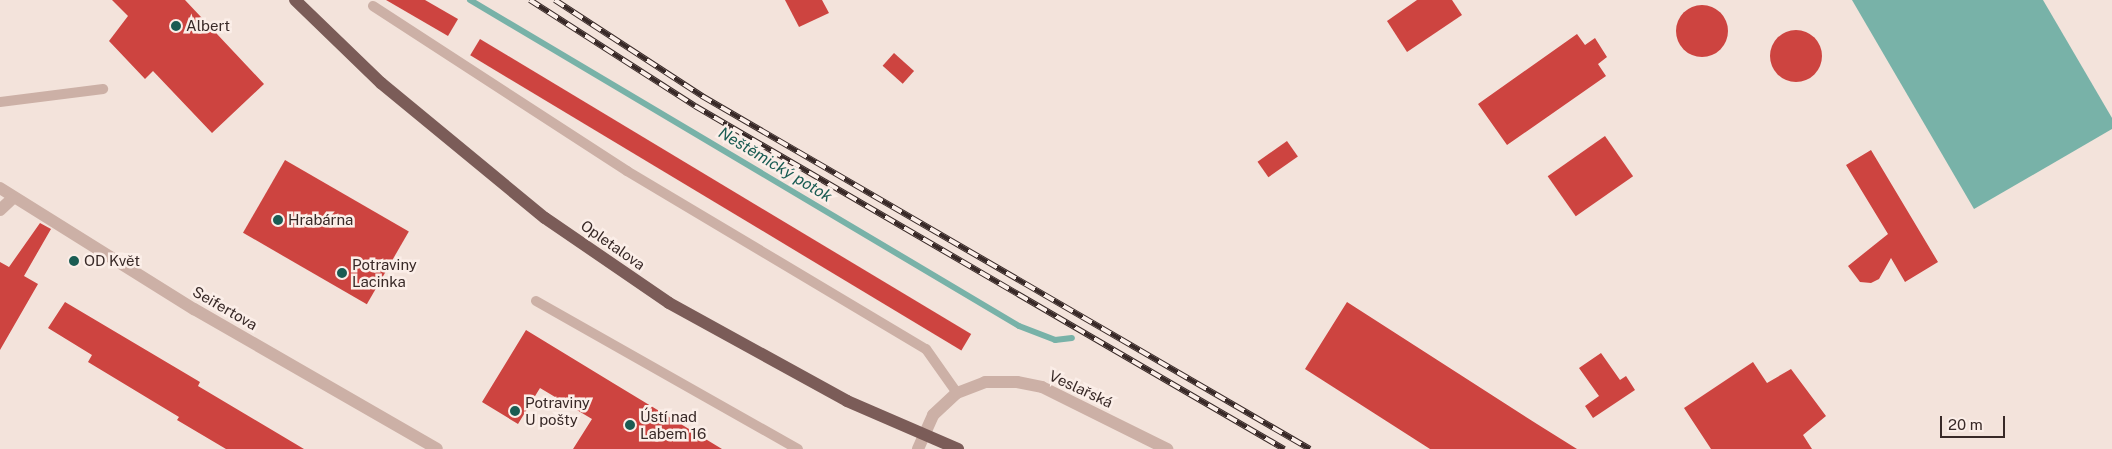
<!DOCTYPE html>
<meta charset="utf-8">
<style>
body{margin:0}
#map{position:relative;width:2112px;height:449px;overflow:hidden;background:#f3e3db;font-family:"Public Sans",sans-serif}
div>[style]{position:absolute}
.water>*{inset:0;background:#78b2a8}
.stream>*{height:6px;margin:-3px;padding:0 3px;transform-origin:3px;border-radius:3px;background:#78b2a8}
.building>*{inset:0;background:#cd4440;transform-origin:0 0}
.round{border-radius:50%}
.service>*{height:10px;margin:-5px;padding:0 5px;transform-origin:5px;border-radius:5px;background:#ccb0a6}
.minor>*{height:12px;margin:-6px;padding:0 6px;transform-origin:6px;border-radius:6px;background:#ccb0a6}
.tertiary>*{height:12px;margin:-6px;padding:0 6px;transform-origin:6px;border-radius:6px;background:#ccb0a6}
.primary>*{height:12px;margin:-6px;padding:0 6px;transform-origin:6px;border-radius:6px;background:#7b5c58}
.rail>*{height:5.5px;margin-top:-2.75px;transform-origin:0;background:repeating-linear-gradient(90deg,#fbeee8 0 11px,#382927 0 22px);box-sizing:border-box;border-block:1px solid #382927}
.primary-bridge>*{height:12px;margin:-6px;padding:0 6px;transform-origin:6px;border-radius:6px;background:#7b5c58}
.dots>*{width:14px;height:14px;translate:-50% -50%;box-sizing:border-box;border:2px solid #fbeee8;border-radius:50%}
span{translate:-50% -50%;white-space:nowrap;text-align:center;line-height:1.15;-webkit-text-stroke:5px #fbeee8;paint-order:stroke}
.poi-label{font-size:15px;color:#382927}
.left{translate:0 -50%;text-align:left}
.street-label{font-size:15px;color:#382927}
.water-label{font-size:16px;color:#1a5c53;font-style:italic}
.scale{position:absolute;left:1940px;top:416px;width:65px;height:22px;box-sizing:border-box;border:2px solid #382927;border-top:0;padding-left:6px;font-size:15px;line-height:18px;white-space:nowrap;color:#382927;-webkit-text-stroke:4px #fbeee8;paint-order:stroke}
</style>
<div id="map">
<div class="water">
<i style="clip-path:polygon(1852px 0,2043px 0,2112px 118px,2112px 129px,1974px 209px)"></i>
</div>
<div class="stream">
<i style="left:470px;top:0;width:638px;rotate:30.7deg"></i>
<i style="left:1019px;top:326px;width:39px;rotate:21deg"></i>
<i style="left:1055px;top:340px;width:17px;rotate:-7deg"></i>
</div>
<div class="building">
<i style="clip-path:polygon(112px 0,185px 0,264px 84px,212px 133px,153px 71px,145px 79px,109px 41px,128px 16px)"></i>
<i style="clip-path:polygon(386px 0,425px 0,458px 19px,448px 36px)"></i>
<i style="clip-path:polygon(785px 0,822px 0,829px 13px,799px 27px)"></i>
<i style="clip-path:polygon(1417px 0,1452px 0,1462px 15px,1407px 52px,1387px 21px)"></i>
<i class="round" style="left:1676px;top:5px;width:52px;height:52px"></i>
<i class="round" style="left:1770px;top:30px;width:52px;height:52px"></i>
<i style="clip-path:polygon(1577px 34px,1585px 45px,1595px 38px,1607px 57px,1598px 64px,1606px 76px,1507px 145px,1478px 104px)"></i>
<i style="left:480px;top:39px;width:573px;height:19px;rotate:31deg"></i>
<i style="left:894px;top:53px;width:27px;height:17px;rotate:42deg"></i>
<i style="left:1605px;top:136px;width:49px;height:70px;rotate:55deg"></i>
<i style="left:1287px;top:141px;width:19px;height:36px;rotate:55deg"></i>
<i style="clip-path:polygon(1871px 150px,1938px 262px,1905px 282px,1891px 258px,1879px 279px,1871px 283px,1860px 282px,1848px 266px,1888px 234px,1846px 165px)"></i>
<i style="left:285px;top:160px;width:143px;height:84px;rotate:30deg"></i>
<i style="clip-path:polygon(40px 223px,51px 229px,24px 276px,38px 284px,0 350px,0 262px,9px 267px)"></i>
<i style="clip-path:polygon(65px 302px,200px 382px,198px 386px,304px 449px,226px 449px,177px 420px,179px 417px,88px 362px,92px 355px,48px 328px)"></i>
<i style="clip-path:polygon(1347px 302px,1537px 424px,1577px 449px,1430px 449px,1305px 369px)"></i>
<i style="clip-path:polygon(526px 330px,613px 383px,722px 449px,573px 449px,592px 419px,540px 388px,518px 424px,482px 402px)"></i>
<i style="clip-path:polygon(1601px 353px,1620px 380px,1626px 376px,1635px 390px,1593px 418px,1585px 406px,1599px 396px,1579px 368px)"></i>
<i style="clip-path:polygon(1753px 362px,1767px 383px,1791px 369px,1826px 416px,1803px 435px,1812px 449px,1711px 449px,1684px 408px)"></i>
</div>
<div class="service">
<i style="left:373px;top:6px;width:303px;rotate:33deg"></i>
<i style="left:627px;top:171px;width:348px;rotate:30.8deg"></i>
<i style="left:926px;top:349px;width:54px;rotate:54.8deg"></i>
<i style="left:0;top:102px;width:104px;rotate:-7.2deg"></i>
<i style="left:536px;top:301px;width:301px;rotate:29.5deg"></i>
</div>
<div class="minor">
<i style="left:918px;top:449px;width:37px;rotate:-66deg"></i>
<i style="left:933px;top:415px;width:33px;rotate:-43deg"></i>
<i style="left:957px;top:393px;width:30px;rotate:-21deg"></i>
<i style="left:985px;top:382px;width:32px"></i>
<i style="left:1017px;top:382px;width:25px;rotate:11deg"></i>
<i style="left:1042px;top:387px;width:140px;rotate:26.4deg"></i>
</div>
<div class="tertiary">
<i style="left:0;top:188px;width:229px;rotate:32deg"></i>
<i style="left:194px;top:309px;width:280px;rotate:29.9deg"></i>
<i style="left:0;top:210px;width:16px;rotate:-43deg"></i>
</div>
<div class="primary">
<i style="left:295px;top:0;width:120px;rotate:44deg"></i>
<i style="left:381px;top:83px;width:212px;rotate:39.5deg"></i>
<i style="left:545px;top:218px;width:150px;rotate:34.4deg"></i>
<i style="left:669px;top:303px;width:203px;rotate:28.8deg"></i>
</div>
<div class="rail">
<i style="left:530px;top:0;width:196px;rotate:32.7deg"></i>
<i style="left:695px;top:106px;width:682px;rotate:30.21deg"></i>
<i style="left:555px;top:0;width:176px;rotate:33.1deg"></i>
<i style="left:702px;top:96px;width:703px;rotate:30.14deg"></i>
</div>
<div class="primary-bridge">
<i style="left:847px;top:401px;width:121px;rotate:23.4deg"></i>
</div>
<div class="dots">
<i style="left:176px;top:26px;background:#1a5c53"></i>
<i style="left:278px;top:220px;background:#1a5c53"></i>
<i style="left:74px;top:261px;background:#1a5c53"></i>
<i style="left:342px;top:273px;background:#1a5c53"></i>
<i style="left:515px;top:411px;background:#1a5c53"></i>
<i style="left:630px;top:425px;background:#1a5c53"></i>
</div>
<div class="poi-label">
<span class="left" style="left:186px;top:26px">Albert</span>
<span class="left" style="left:288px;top:220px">Hrabárna</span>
<span class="left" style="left:84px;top:261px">OD Květ</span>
<span class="left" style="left:352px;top:273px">Potraviny<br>Lacinka</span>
<span class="left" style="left:525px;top:411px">Potraviny<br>U pošty</span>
<span class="left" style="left:640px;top:425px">Ústí nad<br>Labem 16</span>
</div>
<div class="street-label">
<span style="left:613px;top:245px;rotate:35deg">Opletalova</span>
<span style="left:225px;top:308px;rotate:30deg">Seifertova</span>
<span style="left:1081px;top:389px;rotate:25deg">Veslařská</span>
</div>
<div class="water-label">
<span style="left:775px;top:165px;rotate:31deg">Neštěmický potok</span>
</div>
<div class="scale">20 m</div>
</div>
